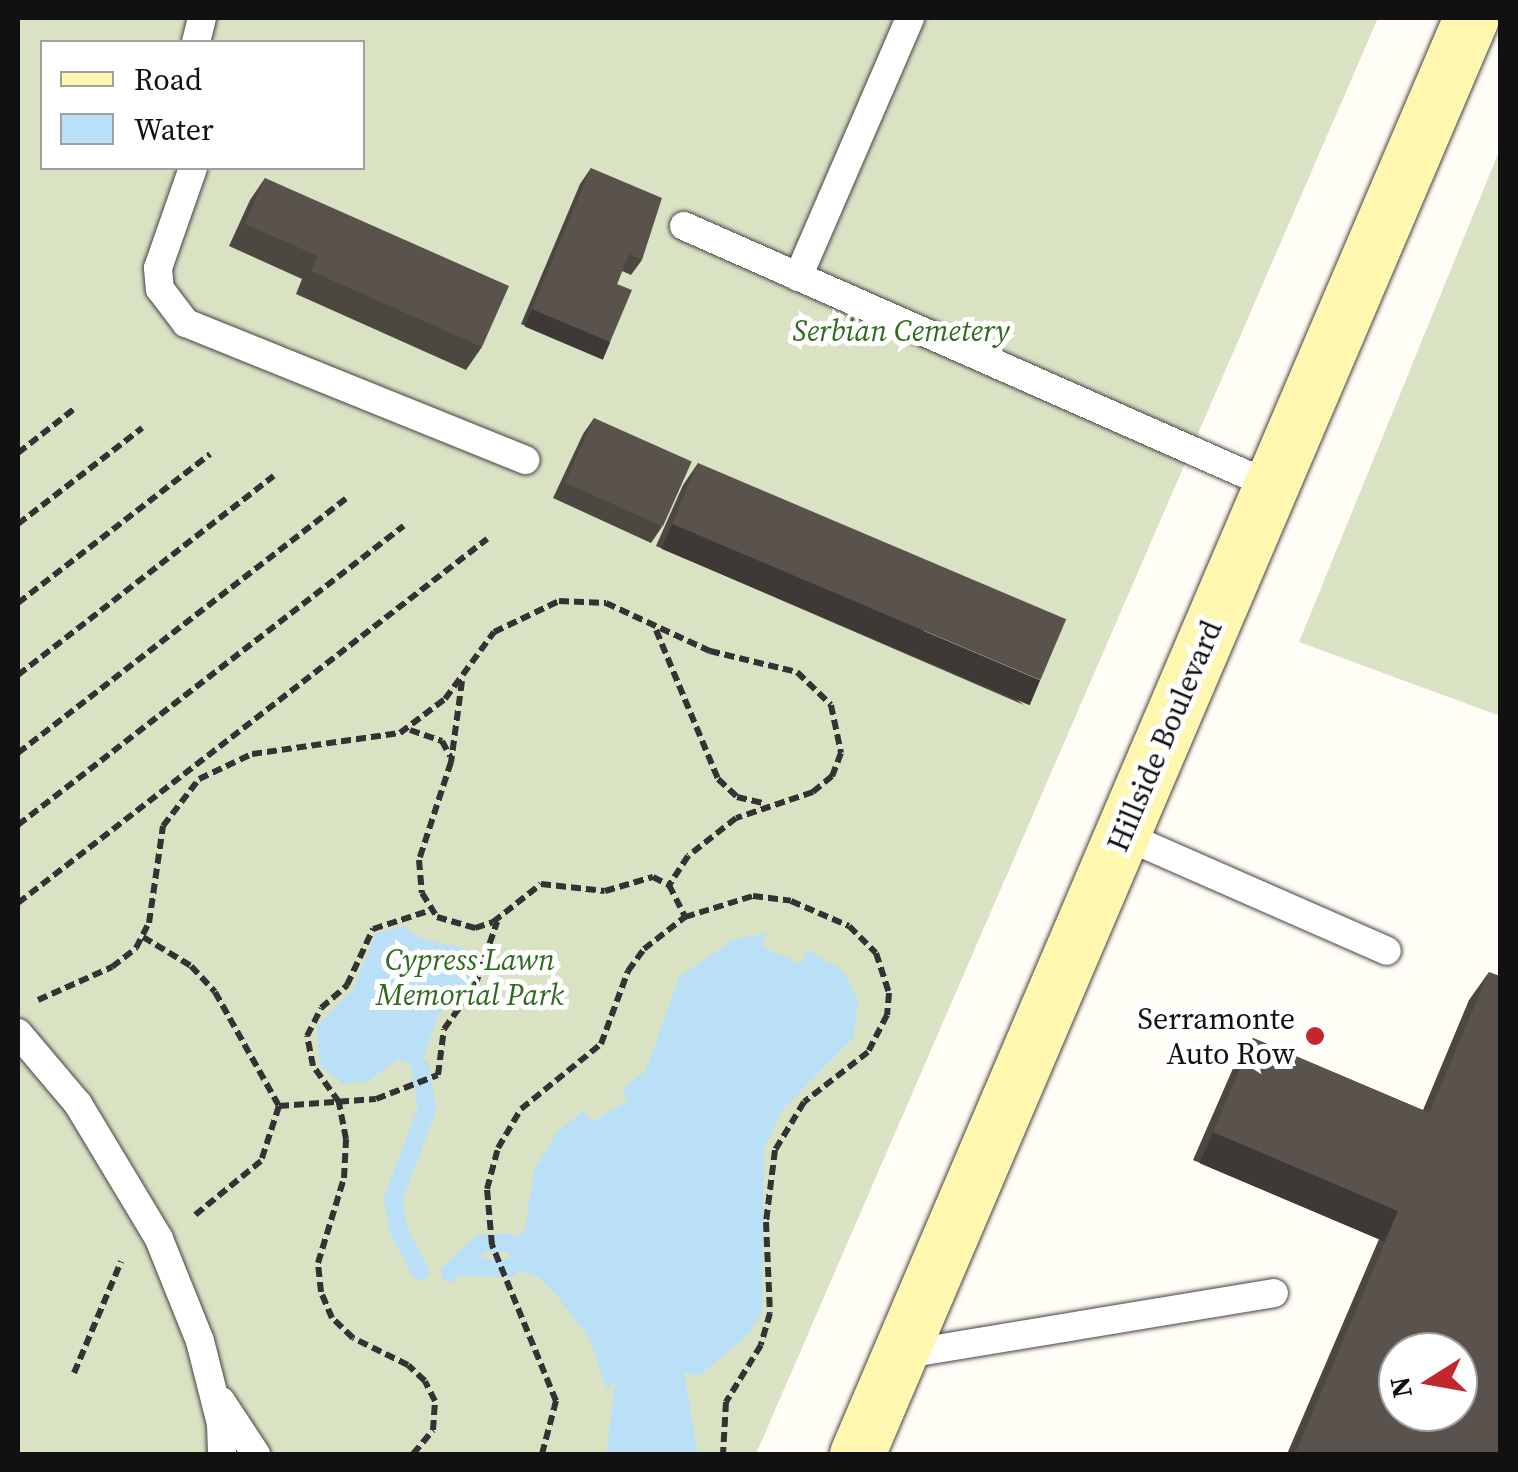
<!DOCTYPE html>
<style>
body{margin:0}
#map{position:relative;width:1518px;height:1472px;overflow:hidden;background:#fffdf5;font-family:"Source Serif 4",serif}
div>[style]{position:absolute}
.cemetery>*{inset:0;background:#d9e3c4}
.water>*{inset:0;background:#b9e0f7}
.stream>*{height:18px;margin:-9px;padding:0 9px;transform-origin:9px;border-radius:9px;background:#b9e0f7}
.path>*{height:6px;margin-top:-3px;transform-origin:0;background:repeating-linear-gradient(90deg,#333 0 10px,transparent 0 15px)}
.roads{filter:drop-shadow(0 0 2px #444) drop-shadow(0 0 2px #444)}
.service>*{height:28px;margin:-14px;padding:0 14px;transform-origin:14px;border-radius:14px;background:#fff}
.secondary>*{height:55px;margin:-27.5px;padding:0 27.5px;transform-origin:27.5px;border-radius:27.5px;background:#fff6b0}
.wall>*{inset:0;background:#4d4742}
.shaded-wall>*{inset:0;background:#3f3936;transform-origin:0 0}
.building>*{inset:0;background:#5a524d;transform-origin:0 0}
.dots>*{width:28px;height:28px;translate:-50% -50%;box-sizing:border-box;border:5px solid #fff;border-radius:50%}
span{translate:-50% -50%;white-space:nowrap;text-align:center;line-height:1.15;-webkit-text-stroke:10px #fff;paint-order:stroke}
.park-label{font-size:30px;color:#2f6b1f;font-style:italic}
.street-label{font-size:30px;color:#111}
.poi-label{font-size:30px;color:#111}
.right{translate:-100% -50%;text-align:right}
.frame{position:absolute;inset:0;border:20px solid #111;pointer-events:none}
.legend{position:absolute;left:40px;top:40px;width:325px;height:130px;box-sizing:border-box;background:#fff;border:2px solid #a0a0a0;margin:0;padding:12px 18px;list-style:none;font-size:30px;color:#111}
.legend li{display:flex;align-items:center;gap:20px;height:50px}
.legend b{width:50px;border:2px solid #a0a0a0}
.north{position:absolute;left:1378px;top:1332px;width:100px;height:100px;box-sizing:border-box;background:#fff;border:2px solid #a0a0a0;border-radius:50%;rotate:259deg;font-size:28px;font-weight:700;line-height:40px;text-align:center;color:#111}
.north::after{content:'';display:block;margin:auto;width:35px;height:45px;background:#c4262e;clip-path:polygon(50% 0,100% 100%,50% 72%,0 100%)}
</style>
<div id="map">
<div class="cemetery">
<i style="clip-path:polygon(evenodd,18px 18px,1378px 18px,756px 1454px,18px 1454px,18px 18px,42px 42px,362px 42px,362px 168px,42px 168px,42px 42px)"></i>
<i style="clip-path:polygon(1500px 149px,1500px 716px,1299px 642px)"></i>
</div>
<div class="water">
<i style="clip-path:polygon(404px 926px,422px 939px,464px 948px,473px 973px,465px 990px,438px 1015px,420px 1068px,398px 1059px,369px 1081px,343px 1084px,320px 1066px,317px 1026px,353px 989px,376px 933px)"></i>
<i style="clip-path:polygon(767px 933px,762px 947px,801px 964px,807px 950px,842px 970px,858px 1000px,854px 1037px,783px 1109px,764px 1149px,762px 1312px,748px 1335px,699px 1376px,684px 1372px,698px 1454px,606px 1454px,615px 1383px,606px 1388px,590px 1339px,556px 1294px,538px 1277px,510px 1268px,508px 1243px,525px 1230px,534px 1170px,558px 1131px,584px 1110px,592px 1122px,628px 1101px,622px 1089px,645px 1072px,679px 978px,732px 940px)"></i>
</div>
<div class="stream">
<i style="left:458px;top:1267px;width:52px;rotate:1.1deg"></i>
<i style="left:420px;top:1271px;width:47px;rotate:-117.6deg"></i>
<i style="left:398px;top:1229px;width:30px;rotate:-99deg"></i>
<i style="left:393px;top:1199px;width:96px;rotate:-69.3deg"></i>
<i style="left:427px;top:1109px;width:42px;rotate:-99.7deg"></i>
<i style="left:450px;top:1273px;width:43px;rotate:-44.1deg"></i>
<i style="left:481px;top:1243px;width:27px"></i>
</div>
<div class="path">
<i style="left:18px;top:453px;width:71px;rotate:-38.2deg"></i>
<i style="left:18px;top:524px;width:157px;rotate:-37.7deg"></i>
<i style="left:18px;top:603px;width:243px;rotate:-37.8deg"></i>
<i style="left:656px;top:630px;width:161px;rotate:67.4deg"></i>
<i style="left:718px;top:779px;width:26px;rotate:43deg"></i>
<i style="left:737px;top:797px;width:28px;rotate:13deg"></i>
<i style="left:18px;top:675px;width:324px;rotate:-37.9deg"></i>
<i style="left:462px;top:681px;width:82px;rotate:97.7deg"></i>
<i style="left:451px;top:762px;width:103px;rotate:108.1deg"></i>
<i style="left:419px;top:860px;width:33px;rotate:85deg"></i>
<i style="left:422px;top:893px;width:28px;rotate:58deg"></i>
<i style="left:437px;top:917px;width:40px;rotate:16deg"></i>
<i style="left:475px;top:928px;width:19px;rotate:-18deg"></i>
<i style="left:493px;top:922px;width:61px;rotate:-38.4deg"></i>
<i style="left:541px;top:884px;width:64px;rotate:6.2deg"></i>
<i style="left:605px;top:891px;width:50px;rotate:-16.3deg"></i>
<i style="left:653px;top:877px;width:18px;rotate:27deg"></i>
<i style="left:669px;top:885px;width:36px;rotate:63deg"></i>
<i style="left:410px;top:730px;width:34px;rotate:19deg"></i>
<i style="left:442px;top:741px;width:17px;rotate:62deg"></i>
<i style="left:18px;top:753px;width:415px;rotate:-37.8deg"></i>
<i style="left:18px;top:825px;width:488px;rotate:-37.8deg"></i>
<i style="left:18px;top:903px;width:594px;rotate:-37.82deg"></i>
<i style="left:143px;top:937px;width:56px;rotate:31.1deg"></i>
<i style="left:191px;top:966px;width:35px;rotate:47deg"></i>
<i style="left:215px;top:992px;width:131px;rotate:60.7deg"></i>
<i style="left:279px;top:1106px;width:58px;rotate:108.1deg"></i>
<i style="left:261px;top:1161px;width:85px;rotate:140.7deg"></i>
<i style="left:38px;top:1000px;width:81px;rotate:-24deg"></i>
<i style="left:112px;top:967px;width:31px;rotate:-38deg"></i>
<i style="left:136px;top:948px;width:28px;rotate:-63deg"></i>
<i style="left:149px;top:923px;width:98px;rotate:-81.8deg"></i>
<i style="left:163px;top:826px;width:59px;rotate:-52.5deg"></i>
<i style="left:199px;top:779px;width:59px;rotate:-25.3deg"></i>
<i style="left:252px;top:754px;width:149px;rotate:-8.1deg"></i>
<i style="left:400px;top:733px;width:56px;rotate:-37.1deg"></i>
<i style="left:445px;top:699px;width:83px;rotate:-53.8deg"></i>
<i style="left:494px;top:632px;width:72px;rotate:-25.5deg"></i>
<i style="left:559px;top:601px;width:47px;rotate:2.4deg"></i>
<i style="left:606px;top:603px;width:115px;rotate:24.8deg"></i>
<i style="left:710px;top:651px;width:89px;rotate:13.6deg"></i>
<i style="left:797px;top:672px;width:47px;rotate:44.1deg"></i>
<i style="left:831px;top:705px;width:49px;rotate:78.2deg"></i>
<i style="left:841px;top:753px;width:25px;rotate:111deg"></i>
<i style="left:832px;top:776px;width:25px;rotate:140deg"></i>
<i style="left:813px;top:792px;width:81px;rotate:161.3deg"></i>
<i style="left:736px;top:818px;width:61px;rotate:141.6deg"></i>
<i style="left:688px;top:856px;width:35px;rotate:123deg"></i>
<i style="left:279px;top:1106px;width:97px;rotate:-4.1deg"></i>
<i style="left:376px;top:1099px;width:66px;rotate:-21.2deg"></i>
<i style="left:438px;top:1075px;width:46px;rotate:-82.6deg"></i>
<i style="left:444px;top:1029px;width:53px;rotate:-54.2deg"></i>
<i style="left:475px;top:986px;width:68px;rotate:-71deg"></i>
<i style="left:74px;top:1373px;width:121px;rotate:-67.1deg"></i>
<i style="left:413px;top:1454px;width:31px;rotate:-50deg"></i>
<i style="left:433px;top:1430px;width:29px;rotate:-86deg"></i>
<i style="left:435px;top:1401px;width:22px;rotate:-117deg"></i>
<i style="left:425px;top:1381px;width:23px;rotate:-137deg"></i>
<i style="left:408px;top:1365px;width:61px;rotate:-153.9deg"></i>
<i style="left:353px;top:1338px;width:29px;rotate:-136deg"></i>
<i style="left:332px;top:1318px;width:28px;rotate:-113deg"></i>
<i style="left:321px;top:1292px;width:29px;rotate:-96deg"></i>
<i style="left:318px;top:1263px;width:89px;rotate:-73deg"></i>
<i style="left:344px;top:1178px;width:39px;rotate:-87deg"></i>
<i style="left:346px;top:1139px;width:38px;rotate:-101deg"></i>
<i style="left:339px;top:1102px;width:44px;rotate:-125.8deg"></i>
<i style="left:313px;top:1066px;width:31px;rotate:-101deg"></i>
<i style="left:307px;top:1036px;width:31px;rotate:-63deg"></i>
<i style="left:321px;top:1008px;width:35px;rotate:-41deg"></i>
<i style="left:347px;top:985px;width:62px;rotate:-65.1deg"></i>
<i style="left:373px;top:929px;width:61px;rotate:-18.1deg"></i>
<i style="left:542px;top:1454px;width:55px;rotate:-75.2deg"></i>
<i style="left:556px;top:1401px;width:169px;rotate:-112.3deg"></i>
<i style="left:492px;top:1245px;width:56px;rotate:-95.1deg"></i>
<i style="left:487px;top:1189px;width:42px;rotate:-75deg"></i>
<i style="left:498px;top:1148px;width:45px;rotate:-59.5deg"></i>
<i style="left:521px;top:1109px;width:103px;rotate:-39.1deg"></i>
<i style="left:601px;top:1044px;width:78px;rotate:-69.7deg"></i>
<i style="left:628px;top:971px;width:27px;rotate:-54deg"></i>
<i style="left:644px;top:949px;width:52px;rotate:-38deg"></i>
<i style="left:685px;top:917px;width:71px;rotate:-17.2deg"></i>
<i style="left:753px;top:896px;width:38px;rotate:7deg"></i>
<i style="left:791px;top:901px;width:63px;rotate:23.3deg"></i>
<i style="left:849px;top:926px;width:38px;rotate:45deg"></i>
<i style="left:876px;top:953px;width:42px;rotate:72deg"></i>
<i style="left:889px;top:993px;width:22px;rotate:95deg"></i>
<i style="left:887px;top:1015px;width:42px;rotate:117.2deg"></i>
<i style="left:868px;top:1052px;width:81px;rotate:142deg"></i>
<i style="left:804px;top:1102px;width:56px;rotate:121.1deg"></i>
<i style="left:775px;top:1150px;width:73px;rotate:97.1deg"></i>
<i style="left:766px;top:1222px;width:91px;rotate:87.5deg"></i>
<i style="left:770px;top:1313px;width:33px;rotate:106deg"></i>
<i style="left:761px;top:1345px;width:67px;rotate:121.6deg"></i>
<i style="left:726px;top:1402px;width:52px;rotate:93.3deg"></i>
</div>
<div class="roads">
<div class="service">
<i style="left:196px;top:42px;width:25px;rotate:-76deg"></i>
<i style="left:193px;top:168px;width:106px;rotate:109.3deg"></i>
<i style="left:158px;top:268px;width:21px;rotate:85deg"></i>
<i style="left:160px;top:289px;width:43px;rotate:52.6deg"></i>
<i style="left:186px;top:323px;width:366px;rotate:22deg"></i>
<i style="left:684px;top:226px;width:641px;rotate:23.84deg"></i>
<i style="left:798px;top:277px;width:282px;rotate:-66.6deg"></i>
<i style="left:1123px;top:835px;width:288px;rotate:23.7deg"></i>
<i style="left:18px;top:1033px;width:93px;rotate:49.8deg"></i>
<i style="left:78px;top:1104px;width:157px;rotate:59deg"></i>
<i style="left:159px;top:1239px;width:110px;rotate:68.1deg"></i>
<i style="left:200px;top:1341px;width:86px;rotate:75.8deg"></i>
<i style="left:221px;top:1424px;width:30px;rotate:88deg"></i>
<i style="left:900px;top:1355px;width:379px;rotate:-9.4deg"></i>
<i style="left:221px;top:1401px;width:64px;rotate:56.6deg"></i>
</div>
<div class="secondary">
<i style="left:857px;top:1454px;width:1562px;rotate:-66.85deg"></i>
</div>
</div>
<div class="wall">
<i style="clip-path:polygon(591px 168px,642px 260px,631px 275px,622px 271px,617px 284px,610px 342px,599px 357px,521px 324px,580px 184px)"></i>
<i style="clip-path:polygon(265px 178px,482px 347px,466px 370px,296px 294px,302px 279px,229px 246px,250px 200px)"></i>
<i style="clip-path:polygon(594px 418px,662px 527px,651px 543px,553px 498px,583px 434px)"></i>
<i style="clip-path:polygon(698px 463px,1024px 705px,656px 546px,683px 485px)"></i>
<i style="clip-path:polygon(1489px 972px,1500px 1454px,1287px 1454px,1379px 1239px,1193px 1160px,1234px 1066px,1253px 1038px,1423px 1110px,1469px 1000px)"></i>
</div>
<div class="shaded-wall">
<i style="left:532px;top:309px;width:85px;height:19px;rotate:23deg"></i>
<i style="left:672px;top:524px;width:400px;height:27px;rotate:23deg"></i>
<i style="left:1213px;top:1132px;width:201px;height:34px;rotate:23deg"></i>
</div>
<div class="building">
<i style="clip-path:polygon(591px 168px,662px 198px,642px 260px,629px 254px,617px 284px,632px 290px,610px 342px,532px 309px)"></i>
<i style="clip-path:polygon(265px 178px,509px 286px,482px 347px,311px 271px,318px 256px,245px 224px)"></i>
<i style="left:594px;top:418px;width:107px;height:71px;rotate:24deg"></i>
<i style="left:698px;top:463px;width:400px;height:66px;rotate:23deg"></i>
<i style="clip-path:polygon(evenodd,1489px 972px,1500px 976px,1500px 1454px,1295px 1454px,1398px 1211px,1213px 1132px,1253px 1038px,1429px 1113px,1489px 972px,1398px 1352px,1458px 1352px,1458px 1412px,1398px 1412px,1398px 1352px)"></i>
</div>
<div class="dots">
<i style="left:1315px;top:1036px;background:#c4262e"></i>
</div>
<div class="park-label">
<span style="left:901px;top:331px">Serbian Cemetery</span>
<span style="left:470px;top:977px">Cypress Lawn<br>Memorial Park</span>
</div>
<div class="street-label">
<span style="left:1165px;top:736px;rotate:-67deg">Hillside Boulevard</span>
</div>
<div class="poi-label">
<span class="right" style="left:1295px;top:1036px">Serramonte<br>Auto Row</span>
</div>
<div class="frame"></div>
<ul class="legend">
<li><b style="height:12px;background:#fff6b0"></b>Road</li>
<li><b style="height:28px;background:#b9e0f7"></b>Water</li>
</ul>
<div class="north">N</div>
</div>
